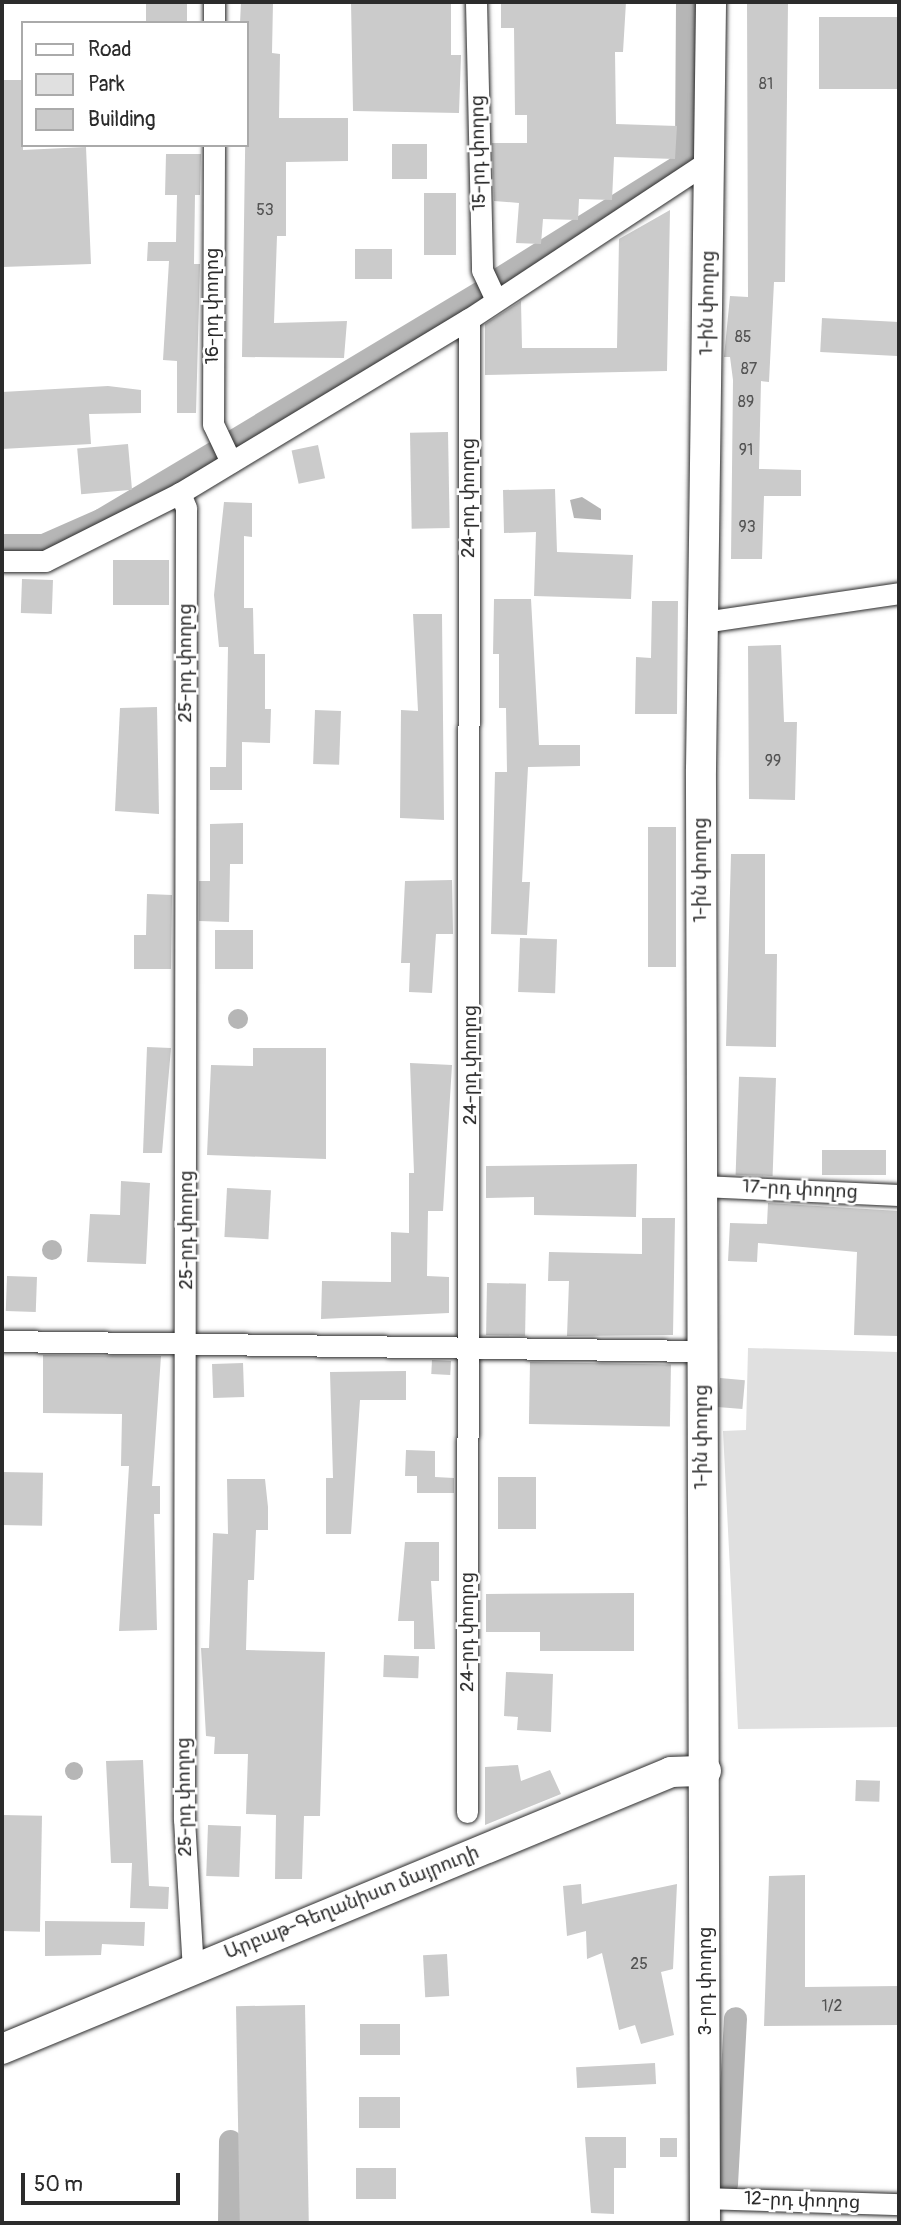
<!DOCTYPE html>
<meta charset="utf-8">
<style>
body{margin:0}
#map{position:relative;width:901px;height:2225px;overflow:hidden;background:#fff;font-family:Pangolin,"Noto Sans Armenian",sans-serif}
div>[style]{position:absolute}
.green>*{inset:0;background:#e0e0e0}
.water>*{inset:0;background:#b6b6b6}
.round{border-radius:50%}
.canal>*{height:23px;margin:-11.5px;padding:0 11.5px;transform-origin:11.5px;border-radius:11.5px;background:#b6b6b6}
.building>*{inset:0;background:#cbcbcb;transform-origin:0 0}
.roads{filter:drop-shadow(0 0 2px #2b2b2b) drop-shadow(0 0 2px #2b2b2b)}
.minor>*{height:21px;margin:-10.5px;padding:0 10.5px;transform-origin:10.5px;border-radius:10.5px;background:#fff}
.secondary>*{height:30px;margin:-15px;padding:0 15px;transform-origin:15px;border-radius:15px;background:#fff}
span{translate:-50% -50%;white-space:nowrap;text-align:center;line-height:1.15;-webkit-text-stroke:5px #fff;paint-order:stroke}
.number-label{font-size:16px;color:#535353}
.number-label span{-webkit-text-stroke-width:0}
.street-label{font-size:19px;color:#2b2b2b}
.frame{position:absolute;inset:0;border:4px solid #2b2b2b;pointer-events:none}
.legend{position:absolute;left:21px;top:21px;width:228px;height:126px;box-sizing:border-box;background:#fff;border:2px solid #aaa;margin:0;padding:9px 12px;list-style:none;font-size:21px;color:#2b2b2b}
.legend li{display:flex;align-items:center;gap:14px;height:35px}
.legend b{width:35px;border:2px solid #aaa}
.scale{position:absolute;left:21px;top:2173px;width:159px;height:32px;box-sizing:border-box;border:4px solid #2b2b2b;border-top:0;padding-left:9px;font-size:21px;line-height:24px;white-space:nowrap;color:#2b2b2b;-webkit-text-stroke:5px #fff;paint-order:stroke}
</style>
<div id="map">
<div class="green">
<i style="clip-path:polygon(748px 1348px,899px 1352px,899px 1727px,738px 1729px,723px 1431px,746px 1430px)"></i>
</div>
<div class="water">
<i style="clip-path:polygon(582px 497px,601px 509px,601px 520px,574px 518px,570px 500px)"></i>
<i class="round" style="left:228px;top:1009px;width:20px;height:20px"></i>
<i class="round" style="left:42px;top:1240px;width:20px;height:20px"></i>
<i class="round" style="left:65px;top:1762px;width:18px;height:18px"></i>
</div>
<div class="canal">
<i style="left:498px;top:279px;width:213px;rotate:-32deg"></i>
<i style="left:679px;top:166px;width:21px;rotate:-71deg"></i>
<i style="left:686px;top:146px;width:144px;rotate:-89.6deg"></i>
<i style="left:234px;top:440px;width:289px;rotate:-31deg"></i>
<i style="left:2px;top:545px;width:41px"></i>
<i style="left:43px;top:545px;width:64px;rotate:-23.8deg"></i>
<i style="left:102px;top:519px;width:133px;rotate:-30.8deg"></i>
<i style="left:726px;top:2184px;width:166px;rotate:-86.9deg"></i>
<i style="left:229px;top:2223px;width:82px;rotate:-89.3deg"></i>
</div>
<div class="building">
<i style="left:146px;top:2px;width:41px;height:21px"></i>
<i style="clip-path:polygon(241px 2px,273px 2px,272px 53px,280px 54px,279px 118px,348px 118px,348px 161px,286px 162px,286px 236px,277px 236px,274px 323px,347px 321px,344px 358px,242px 357px,247px 23px,240px 23px)"></i>
<i style="clip-path:polygon(351px 2px,451px 2px,451px 55px,461px 55px,459px 113px,353px 111px)"></i>
<i style="clip-path:polygon(501px 2px,626px 2px,623px 52px,615px 52px,616px 124px,677px 126px,675px 159px,614px 157px,612px 200px,579px 199px,578px 220px,543px 219px,541px 244px,516px 243px,519px 203px,494px 201px,492px 143px,527px 143px,527px 115px,515px 115px,514px 28px,501px 28px)"></i>
<i style="clip-path:polygon(747px 2px,788px 2px,785px 282px,774px 282px,769px 382px,761px 381px,759px 469px,801px 470px,801px 496px,764px 496px,762px 559px,731px 559px,733px 380px,730px 357px,724px 357px,730px 296px,748px 297px)"></i>
<i style="left:899px;top:17px;width:72px;height:80px;rotate:90deg"></i>
<i style="clip-path:polygon(2px 80px,23px 80px,23px 150px,86px 147px,91px 264px,2px 267px)"></i>
<i style="left:392px;top:144px;width:35px;height:35px"></i>
<i style="clip-path:polygon(166px 154px,201px 154px,200px 195px,195px 195px,194px 264px,200px 264px,196px 413px,177px 413px,177px 361px,163px 360px,169px 261px,147px 261px,148px 242px,176px 242px,177px 195px,165px 195px)"></i>
<i style="left:456px;top:193px;width:62px;height:32px;rotate:90deg"></i>
<i style="clip-path:polygon(670px 210px,667px 371px,485px 375px,485px 324px,521px 301px,522px 348px,617px 348px,619px 239px)"></i>
<i style="left:355px;top:249px;width:37px;height:30px"></i>
<i style="left:822px;top:318px;width:77px;height:34px;rotate:3deg"></i>
<i style="clip-path:polygon(108px 386px,141px 390px,141px 413px,89px 414px,91px 444px,2px 449px,2px 392px)"></i>
<i style="left:448px;top:432px;width:96px;height:38px;rotate:89deg"></i>
<i style="left:128px;top:444px;width:46px;height:51px;rotate:85deg"></i>
<i style="left:318px;top:445px;width:34px;height:27px;rotate:78deg"></i>
<i style="clip-path:polygon(555px 489px,557px 552px,633px 555px,631px 599px,534px 596px,536px 532px,504px 533px,503px 490px)"></i>
<i style="clip-path:polygon(224px 502px,252px 503px,252px 537px,244px 536px,244px 608px,253px 608px,254px 654px,265px 654px,265px 709px,271px 709px,270px 743px,242px 742px,242px 790px,210px 790px,210px 767px,226px 767px,228px 647px,219px 647px,214px 595px)"></i>
<i style="left:113px;top:560px;width:56px;height:45px"></i>
<i style="left:22px;top:579px;width:31px;height:34px;rotate:2deg"></i>
<i style="clip-path:polygon(494px 599px,531px 599px,539px 745px,580px 745px,580px 766px,528px 767px,522px 882px,530px 882px,527px 935px,491px 934px,495px 772px,507px 772px,506px 708px,499px 708px,499px 654px,493px 654px)"></i>
<i style="clip-path:polygon(652px 601px,678px 601px,677px 714px,635px 714px,636px 657px,651px 658px)"></i>
<i style="clip-path:polygon(413px 614px,442px 614px,444px 820px,400px 818px,401px 710px,418px 711px)"></i>
<i style="clip-path:polygon(781px 645px,784px 722px,797px 722px,795px 800px,749px 799px,748px 646px)"></i>
<i style="clip-path:polygon(157px 707px,159px 814px,115px 811px,120px 708px)"></i>
<i style="left:315px;top:710px;width:26px;height:54px;rotate:2deg"></i>
<i style="clip-path:polygon(243px 823px,243px 864px,230px 864px,229px 922px,199px 921px,199px 881px,210px 881px,210px 824px)"></i>
<i style="left:648px;top:827px;width:28px;height:140px"></i>
<i style="clip-path:polygon(731px 854px,765px 854px,765px 954px,777px 954px,776px 1047px,726px 1046px)"></i>
<i style="clip-path:polygon(452px 880px,453px 934px,436px 934px,432px 993px,409px 992px,410px 963px,401px 963px,405px 881px)"></i>
<i style="clip-path:polygon(147px 894px,172px 895px,171px 969px,134px 969px,134px 935px,146px 935px)"></i>
<i style="left:215px;top:930px;width:38px;height:39px"></i>
<i style="left:520px;top:938px;width:37px;height:54px;rotate:2deg"></i>
<i style="clip-path:polygon(147px 1047px,171px 1048px,162px 1153px,143px 1153px)"></i>
<i style="clip-path:polygon(253px 1048px,326px 1048px,326px 1159px,207px 1155px,211px 1065px,253px 1066px)"></i>
<i style="clip-path:polygon(410px 1063px,452px 1065px,443px 1211px,428px 1211px,427px 1276px,449px 1277px,449px 1313px,321px 1319px,322px 1281px,391px 1282px,391px 1232px,409px 1233px,409px 1173px,414px 1173px)"></i>
<i style="left:776px;top:1078px;width:98px;height:37px;rotate:92deg"></i>
<i style="left:822px;top:1150px;width:64px;height:25px"></i>
<i style="clip-path:polygon(637px 1164px,636px 1217px,534px 1215px,534px 1197px,486px 1198px,486px 1166px)"></i>
<i style="clip-path:polygon(121px 1181px,150px 1183px,146px 1264px,87px 1262px,90px 1214px,120px 1215px)"></i>
<i style="left:227px;top:1188px;width:44px;height:49px;rotate:3deg"></i>
<i style="clip-path:polygon(768px 1203px,899px 1211px,899px 1336px,854px 1335px,857px 1252px,758px 1243px,757px 1262px,728px 1261px,730px 1223px,767px 1224px)"></i>
<i style="clip-path:polygon(642px 1218px,675px 1218px,673px 1335px,567px 1336px,569px 1281px,548px 1281px,549px 1252px,642px 1254px)"></i>
<i style="left:7px;top:1276px;width:30px;height:35px;rotate:2deg"></i>
<i style="left:487px;top:1283px;width:39px;height:52px;rotate:1deg"></i>
<i style="clip-path:polygon(43px 1355px,161px 1356px,152px 1486px,160px 1486px,160px 1514px,154px 1514px,157px 1630px,119px 1631px,129px 1466px,121px 1466px,122px 1414px,43px 1413px)"></i>
<i style="left:432px;top:1360px;width:19px;height:14px;rotate:3deg"></i>
<i style="left:530px;top:1362px;width:141px;height:62px;rotate:1deg"></i>
<i style="left:243px;top:1363px;width:34px;height:31px;rotate:88deg"></i>
<i style="clip-path:polygon(406px 1371px,406px 1400px,360px 1400px,351px 1534px,326px 1534px,326px 1478px,333px 1478px,330px 1372px)"></i>
<i style="left:720px;top:1378px;width:25px;height:29px;rotate:5deg"></i>
<i style="clip-path:polygon(406px 1450px,435px 1451px,435px 1477px,454px 1478px,454px 1493px,417px 1493px,417px 1476px,405px 1476px)"></i>
<i style="left:2px;top:1472px;width:41px;height:53px;rotate:1deg"></i>
<i style="left:498px;top:1477px;width:38px;height:52px"></i>
<i style="clip-path:polygon(227px 1479px,265px 1479px,268px 1507px,268px 1530px,256px 1530px,254px 1580px,248px 1580px,246px 1650px,325px 1652px,320px 1816px,304px 1816px,302px 1879px,275px 1879px,276px 1815px,246px 1814px,248px 1754px,214px 1754px,215px 1737px,206px 1736px,201px 1648px,209px 1648px,213px 1533px,228px 1534px)"></i>
<i style="clip-path:polygon(405px 1542px,439px 1542px,439px 1581px,431px 1581px,435px 1649px,414px 1649px,414px 1621px,398px 1621px)"></i>
<i style="clip-path:polygon(634px 1593px,634px 1651px,540px 1651px,540px 1632px,486px 1632px,486px 1594px)"></i>
<i style="left:384px;top:1655px;width:35px;height:22px;rotate:2deg"></i>
<i style="clip-path:polygon(506px 1672px,553px 1674px,551px 1732px,517px 1730px,518px 1717px,504px 1716px)"></i>
<i style="clip-path:polygon(143px 1760px,149px 1886px,169px 1887px,168px 1909px,130px 1908px,132px 1863px,111px 1863px,106px 1761px)"></i>
<i style="clip-path:polygon(518px 1765px,521px 1781px,550px 1770px,561px 1794px,485px 1825px,485px 1767px)"></i>
<i style="left:856px;top:1780px;width:24px;height:21px;rotate:2deg"></i>
<i style="left:2px;top:1815px;width:40px;height:116px;rotate:1deg"></i>
<i style="left:208px;top:1825px;width:33px;height:51px;rotate:2deg"></i>
<i style="clip-path:polygon(805px 1875px,805px 1987px,899px 1986px,899px 2025px,764px 2026px,769px 1876px)"></i>
<i style="clip-path:polygon(581px 1884px,582px 1904px,677px 1884px,673px 1969px,661px 1972px,674px 2035px,641px 2044px,635px 2025px,619px 2030px,602px 1953px,587px 1959px,586px 1931px,567px 1936px,563px 1886px)"></i>
<i style="clip-path:polygon(45px 1921px,145px 1922px,144px 1946px,102px 1944px,101px 1955px,45px 1956px)"></i>
<i style="left:447px;top:1954px;width:42px;height:24px;rotate:87deg"></i>
<i style="left:305px;top:2005px;width:218px;height:69px;rotate:89deg"></i>
<i style="left:360px;top:2024px;width:40px;height:31px"></i>
<i style="left:655px;top:2063px;width:21px;height:79px;rotate:87deg"></i>
<i style="left:359px;top:2097px;width:41px;height:31px"></i>
<i style="clip-path:polygon(585px 2137px,626px 2137px,626px 2168px,614px 2168px,614px 2214px,591px 2213px)"></i>
<i style="left:660px;top:2138px;width:17px;height:19px"></i>
<i style="left:356px;top:2168px;width:40px;height:31px"></i>
</div>
<div class="roads">
<div class="minor">
<i style="left:476px;top:2px;width:268px;rotate:88.7deg"></i>
<i style="left:482px;top:270px;width:33px;rotate:65deg"></i>
<i style="left:214px;top:23px;width:21px;rotate:-90deg"></i>
<i style="left:214px;top:145px;width:279px;rotate:90.2deg"></i>
<i style="left:213px;top:424px;width:42px;rotate:64.7deg"></i>
<i style="left:180px;top:493px;width:16px;rotate:68deg"></i>
<i style="left:186px;top:508px;width:1311px;rotate:90.09deg"></i>
<i style="left:184px;top:1819px;width:150px;rotate:86.6deg"></i>
<i style="left:2px;top:561px;width:43px"></i>
<i style="left:45px;top:561px;width:151px;rotate:-26.7deg"></i>
<i style="left:180px;top:493px;width:337px;rotate:-31.1deg"></i>
<i style="left:469px;top:319px;width:289px;rotate:-33.4deg"></i>
<i style="left:703px;top:622px;width:198px;rotate:-8.4deg"></i>
<i style="left:701px;top:1186px;width:198px;rotate:2.6deg"></i>
<i style="left:2px;top:1341px;width:700px;rotate:0.82deg"></i>
<i style="left:467px;top:1812px;width:1493px;rotate:-89.92deg"></i>
<i style="left:705px;top:2198px;width:194px;rotate:1.8deg"></i>
</div>
<div class="secondary">
<i style="left:2px;top:2049px;width:724px;rotate:-22.49deg"></i>
<i style="left:671px;top:1772px;width:35px;rotate:-2deg"></i>
<i style="left:705px;top:2223px;width:1454px;rotate:-90.16deg"></i>
<i style="left:701px;top:769px;width:767px;rotate:-89.25deg"></i>
</div>
</div>
<div class="number-label">
<span style="left:766px;top:84px">81</span>
<span style="left:265px;top:210px">53</span>
<span style="left:743px;top:337px">85</span>
<span style="left:749px;top:369px">87</span>
<span style="left:746px;top:402px">89</span>
<span style="left:746px;top:450px">91</span>
<span style="left:747px;top:527px">93</span>
<span style="left:773px;top:761px">99</span>
<span style="left:639px;top:1964px">25</span>
<span style="left:832px;top:2006px">1/2</span>
</div>
<div class="street-label">
<span style="left:479px;top:153px;rotate:-91deg">15-րդ փողոց</span>
<span style="left:708px;top:303px;rotate:-89deg">1-ին փողոց</span>
<span style="left:213px;top:306px;rotate:-90deg">16-րդ փողոց</span>
<span style="left:469px;top:498px;rotate:-90deg">24-րդ փողոց</span>
<span style="left:186px;top:663px;rotate:-90deg">25-րդ փողոց</span>
<span style="left:701px;top:870px;rotate:-90deg">1-ին փողոց</span>
<span style="left:471px;top:1065px;rotate:-90deg">24-րդ փողոց</span>
<span style="left:800px;top:1190px;rotate:3deg">17-րդ փողոց</span>
<span style="left:187px;top:1230px;rotate:-90deg">25-րդ փողոց</span>
<span style="left:702px;top:1437px;rotate:-90deg">1-ին փողոց</span>
<span style="left:468px;top:1632px;rotate:-90deg">24-րդ փողոց</span>
<span style="left:185px;top:1797px;rotate:-91deg">25-րդ փողոց</span>
<span style="left:352px;top:1903px;rotate:-22deg">Արբաթ-Գեղանիստ մայրուղի</span>
<span style="left:706px;top:1981px;rotate:-90deg">3-րդ փողոց</span>
<span style="left:802px;top:2201px;rotate:2deg">12-րդ փողոց</span>
</div>
<div class="frame"></div>
<ul class="legend">
<li><b style="height:9px;background:#fff"></b>Road</li>
<li><b style="height:19px;background:#e0e0e0"></b>Park</li>
<li><b style="height:19px;background:#cbcbcb"></b>Building</li>
</ul>
<div class="scale">50 m</div>
</div>
